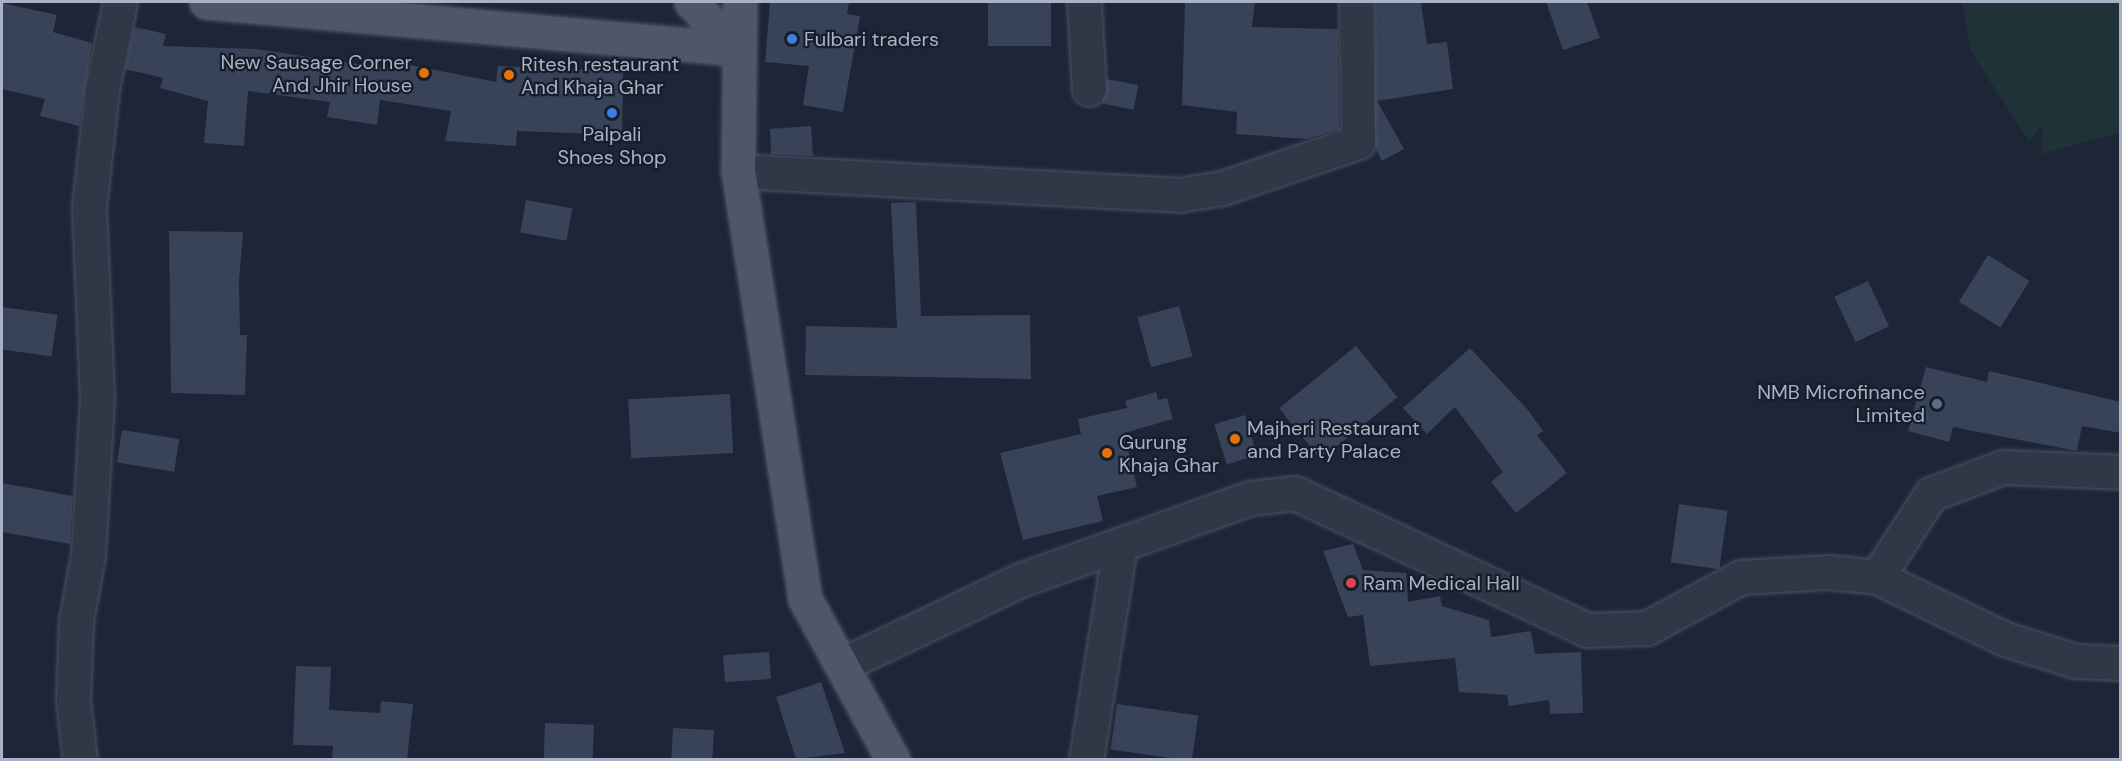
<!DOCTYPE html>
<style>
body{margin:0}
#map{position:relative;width:2122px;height:761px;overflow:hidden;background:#1d2537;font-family:"DM Sans",sans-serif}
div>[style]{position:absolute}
.green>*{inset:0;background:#1e3238}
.building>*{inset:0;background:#384258;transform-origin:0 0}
.roads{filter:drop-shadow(0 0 2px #4b5263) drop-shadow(0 0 2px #4b5263)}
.minor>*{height:33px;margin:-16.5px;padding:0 16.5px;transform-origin:16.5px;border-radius:16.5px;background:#303747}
.major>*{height:33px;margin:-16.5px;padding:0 16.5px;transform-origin:16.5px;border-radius:16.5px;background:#4e5668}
.dots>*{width:16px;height:16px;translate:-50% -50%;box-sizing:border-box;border:3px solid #161d2b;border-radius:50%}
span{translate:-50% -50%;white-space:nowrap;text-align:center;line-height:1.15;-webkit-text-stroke:4.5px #161d2b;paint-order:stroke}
.poi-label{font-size:20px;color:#a9b1c5}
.left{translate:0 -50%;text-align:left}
.right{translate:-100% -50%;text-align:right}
.frame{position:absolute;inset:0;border:3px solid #a9b1c5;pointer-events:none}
</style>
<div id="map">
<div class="green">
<i style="clip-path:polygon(1962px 2px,2120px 2px,2120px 133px,2041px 154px,2042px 126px,2029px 141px,1971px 52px)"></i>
</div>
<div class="building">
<i style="clip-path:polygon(770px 2px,849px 2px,847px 14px,860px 16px,843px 112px,803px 105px,809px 66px,765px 62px)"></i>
<i style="left:988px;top:2px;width:63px;height:44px"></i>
<i style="clip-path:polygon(1185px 2px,1255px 2px,1252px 27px,1338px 29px,1339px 129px,1307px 139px,1236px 134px,1237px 112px,1182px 105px)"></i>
<i style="clip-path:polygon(1375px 2px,1421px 2px,1427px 44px,1447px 42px,1453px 89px,1377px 101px,1404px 149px,1382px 161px,1375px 147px)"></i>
<i style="clip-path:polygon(1546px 2px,1587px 2px,1600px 38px,1563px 50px)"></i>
<i style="clip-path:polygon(2px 3px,57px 15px,53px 32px,92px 43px,79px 126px,40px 116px,45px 99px,2px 89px)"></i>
<i style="clip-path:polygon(134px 27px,166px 34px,163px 46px,256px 49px,389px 69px,390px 61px,496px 82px,498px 66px,623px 71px,622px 135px,517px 131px,516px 146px,445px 141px,451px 111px,380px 100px,377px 125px,327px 117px,330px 102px,248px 91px,244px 146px,204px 143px,208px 101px,160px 88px,163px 78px,125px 69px)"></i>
<i style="left:1107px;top:79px;width:32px;height:25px;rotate:11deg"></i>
<i style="clip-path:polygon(811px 126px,813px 156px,771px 154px,770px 129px)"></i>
<i style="left:526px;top:200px;width:47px;height:33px;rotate:10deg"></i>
<i style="clip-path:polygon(916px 202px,921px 316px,1030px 315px,1031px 379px,805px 375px,806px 326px,897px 328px,891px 203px)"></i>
<i style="clip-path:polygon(169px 231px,243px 232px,239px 281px,240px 335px,247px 335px,245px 395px,171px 393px)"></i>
<i style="left:1988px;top:255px;width:49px;height:55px;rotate:32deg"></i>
<i style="left:1868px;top:281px;width:50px;height:37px;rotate:65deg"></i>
<i style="left:1179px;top:306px;width:52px;height:43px;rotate:75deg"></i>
<i style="left:2px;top:307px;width:56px;height:42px;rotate:8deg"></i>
<i style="left:1356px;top:346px;width:66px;height:99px;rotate:51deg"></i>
<i style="clip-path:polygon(1470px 348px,1527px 409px,1543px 431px,1537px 435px,1567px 473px,1516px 513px,1491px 482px,1503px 472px,1455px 407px,1427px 434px,1403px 408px)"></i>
<i style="clip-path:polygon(1926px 367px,1987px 382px,1989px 371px,2121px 402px,2121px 433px,2082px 426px,2077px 451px,1953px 427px,1949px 442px,1908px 431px)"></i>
<i style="clip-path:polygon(1156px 392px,1158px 400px,1167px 398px,1173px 419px,1124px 433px,1137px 487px,1097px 496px,1103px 521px,1023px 540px,1000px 453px,1081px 434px,1078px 419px,1127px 408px,1125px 401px)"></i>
<i style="left:730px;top:394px;width:59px;height:102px;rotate:87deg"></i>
<i style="left:1245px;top:415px;width:42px;height:32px;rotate:73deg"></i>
<i style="left:122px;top:430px;width:58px;height:33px;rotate:9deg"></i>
<i style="clip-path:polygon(2px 483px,73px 496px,70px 544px,2px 532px)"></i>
<i style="left:1679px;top:504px;width:49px;height:59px;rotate:8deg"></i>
<i style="clip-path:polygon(1353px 544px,1363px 570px,1406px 573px,1408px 602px,1440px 596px,1442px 606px,1489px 620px,1491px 637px,1531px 631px,1535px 654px,1581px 652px,1583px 713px,1550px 714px,1549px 700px,1509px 706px,1507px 695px,1459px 692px,1455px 658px,1370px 666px,1363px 615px,1348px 617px,1323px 551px)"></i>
<i style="left:769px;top:652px;width:27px;height:46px;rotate:86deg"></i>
<i style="clip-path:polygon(296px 666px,331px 667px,329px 710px,380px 713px,381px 701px,413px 704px,407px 759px,332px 759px,333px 746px,293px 745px)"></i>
<i style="clip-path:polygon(821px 682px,845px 753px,796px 759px,776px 697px)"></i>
<i style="left:1117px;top:704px;width:82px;height:46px;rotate:8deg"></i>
<i style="left:545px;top:723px;width:49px;height:36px;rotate:2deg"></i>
<i style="left:673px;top:728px;width:41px;height:31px;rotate:3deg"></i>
</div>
<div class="roads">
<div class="minor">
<i style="left:1084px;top:2px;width:87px;rotate:86.7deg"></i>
<i style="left:738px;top:171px;width:441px;rotate:3.1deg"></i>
<i style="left:1178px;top:195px;width:45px;rotate:-9deg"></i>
<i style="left:1222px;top:188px;width:144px;rotate:-18.7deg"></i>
<i style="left:1358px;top:142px;width:140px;rotate:-90.8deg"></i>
<i style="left:1877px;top:577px;width:99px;rotate:-57deg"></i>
<i style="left:1931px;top:494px;width:77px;rotate:-20.6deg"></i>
<i style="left:2003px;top:467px;width:117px;rotate:2.4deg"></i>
<i style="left:842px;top:665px;width:197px;rotate:-25.5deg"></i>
<i style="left:1020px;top:580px;width:244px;rotate:-19.6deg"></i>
<i style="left:1250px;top:498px;width:45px;rotate:-6.3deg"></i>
<i style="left:1295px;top:493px;width:323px;rotate:25.1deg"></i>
<i style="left:1587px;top:630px;width:60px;rotate:-1.9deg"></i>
<i style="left:1647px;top:628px;width:107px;rotate:-28.5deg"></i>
<i style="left:1741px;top:577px;width:88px;rotate:-3.3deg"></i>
<i style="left:1829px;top:572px;width:48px;rotate:5.9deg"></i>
<i style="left:1877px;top:577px;width:142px;rotate:25.8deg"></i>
<i style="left:2005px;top:639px;width:73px;rotate:17.4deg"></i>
<i style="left:2075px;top:661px;width:45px;rotate:2.5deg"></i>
<i style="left:80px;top:760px;width:59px;rotate:-96.8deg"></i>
<i style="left:73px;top:701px;width:80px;rotate:-87.9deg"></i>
<i style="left:76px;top:621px;width:67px;rotate:-79.7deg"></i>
<i style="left:88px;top:555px;width:157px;rotate:-86.7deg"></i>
<i style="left:97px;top:398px;width:191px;rotate:-92.4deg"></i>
<i style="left:89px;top:207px;width:119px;rotate:-83.7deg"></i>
<i style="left:102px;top:89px;width:89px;rotate:-78.3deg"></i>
<i style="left:1086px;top:760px;width:218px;rotate:-81deg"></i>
</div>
<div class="major">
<i style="left:206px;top:2px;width:533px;rotate:5.06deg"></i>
<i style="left:691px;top:2px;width:66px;rotate:45.6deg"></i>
<i style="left:740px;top:2px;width:169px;rotate:90.7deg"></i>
<i style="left:738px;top:171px;width:433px;rotate:81.1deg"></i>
<i style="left:805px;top:599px;width:183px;rotate:61.3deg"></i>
</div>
</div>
<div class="dots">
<i style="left:792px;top:39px;background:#3f7fe0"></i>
<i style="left:424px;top:73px;background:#e8710a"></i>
<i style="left:509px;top:75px;background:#e8710a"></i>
<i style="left:612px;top:113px;background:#3f7fe0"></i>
<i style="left:1937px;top:404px;background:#5c6f8a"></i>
<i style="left:1235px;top:439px;background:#e8710a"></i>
<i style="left:1107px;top:453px;background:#e8710a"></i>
<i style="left:1351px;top:583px;background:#e0444e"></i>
</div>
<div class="poi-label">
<span class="left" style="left:804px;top:39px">Fulbari traders</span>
<span class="right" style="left:412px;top:74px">New Sausage Corner<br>And Jhir House</span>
<span class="left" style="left:521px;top:76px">Ritesh restaurant<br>And Khaja Ghar</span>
<span style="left:612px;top:146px">Palpali<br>Shoes Shop</span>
<span class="right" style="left:1925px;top:404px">NMB Microfinance<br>Limited</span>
<span class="left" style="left:1247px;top:440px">Majheri Restaurant<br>and Party Palace</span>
<span class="left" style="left:1119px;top:454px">Gurung<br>Khaja Ghar</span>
<span class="left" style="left:1363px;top:583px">Ram Medical Hall</span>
</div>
<div class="frame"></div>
</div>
